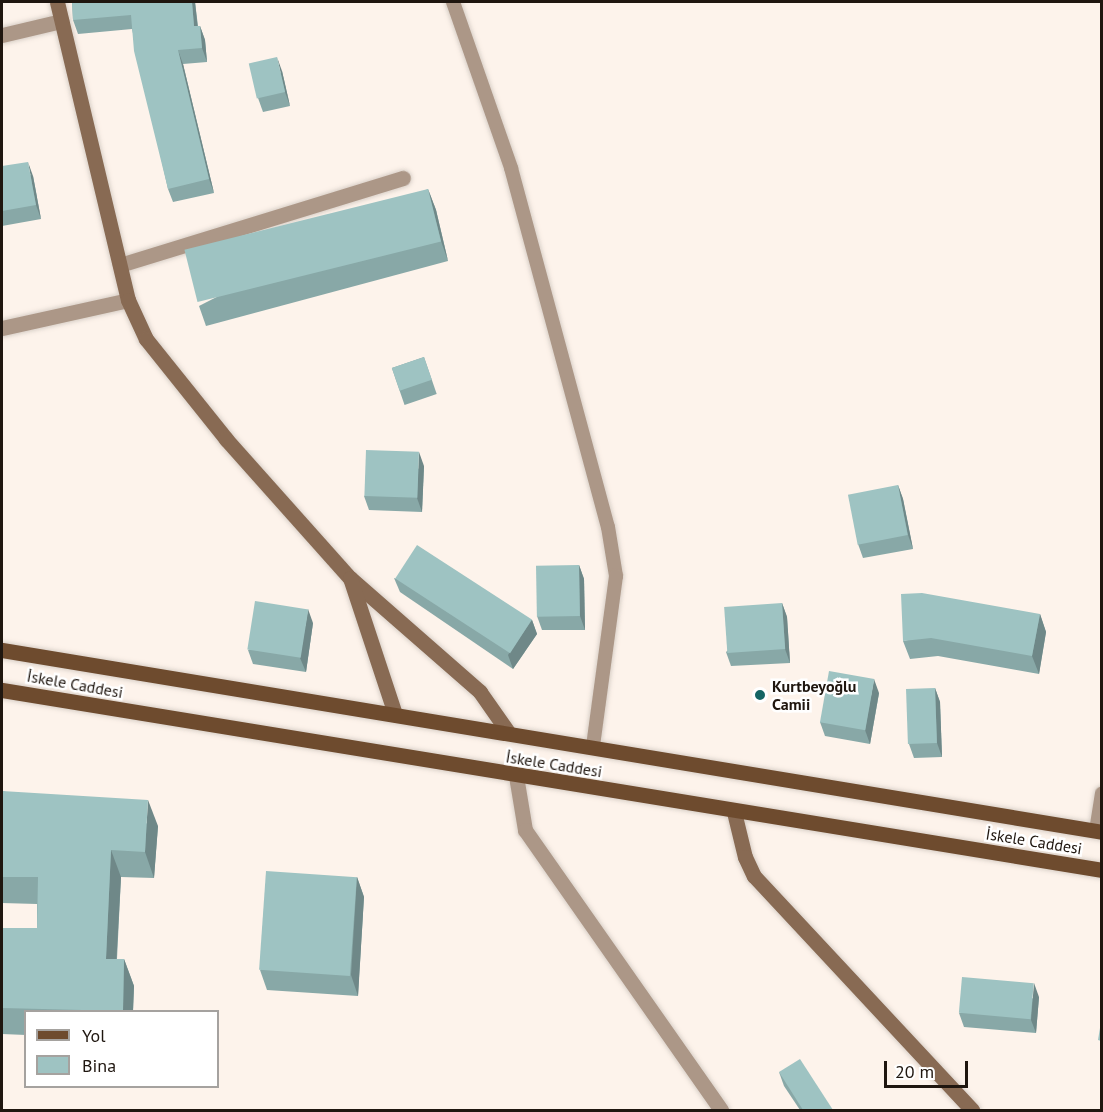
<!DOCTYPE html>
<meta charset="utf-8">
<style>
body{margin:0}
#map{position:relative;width:1103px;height:1112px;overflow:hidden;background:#fdf3eb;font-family:"PT Sans",sans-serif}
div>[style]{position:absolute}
.roads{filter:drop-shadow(0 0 2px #d9d0c8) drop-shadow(0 0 2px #d9d0c8)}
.lane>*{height:14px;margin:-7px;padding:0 7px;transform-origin:7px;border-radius:7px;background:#ac9787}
.street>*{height:15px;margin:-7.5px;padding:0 7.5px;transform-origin:7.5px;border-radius:7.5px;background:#ac9787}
.secondary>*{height:15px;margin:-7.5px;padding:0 7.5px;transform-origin:7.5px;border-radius:7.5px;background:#886a53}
.primary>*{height:15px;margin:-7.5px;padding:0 7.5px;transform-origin:7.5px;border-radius:7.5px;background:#6e4b2e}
.wall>*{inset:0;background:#88a8a7;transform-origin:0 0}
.shaded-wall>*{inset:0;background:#6f8888}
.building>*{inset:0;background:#9ec3c2;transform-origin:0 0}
.dots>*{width:16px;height:16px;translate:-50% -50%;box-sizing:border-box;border:3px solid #fff;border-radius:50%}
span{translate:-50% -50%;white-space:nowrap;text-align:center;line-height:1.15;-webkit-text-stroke:5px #fff;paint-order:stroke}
.street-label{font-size:16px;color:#1f160f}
.poi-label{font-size:16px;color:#1f160f;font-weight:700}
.left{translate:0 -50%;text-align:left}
.frame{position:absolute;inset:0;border:3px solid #1f160f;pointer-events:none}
.legend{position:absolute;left:24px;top:1010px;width:195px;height:78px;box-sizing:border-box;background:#fff;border:2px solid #a5a29f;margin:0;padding:8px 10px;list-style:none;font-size:18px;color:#1f160f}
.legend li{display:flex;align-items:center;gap:12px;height:30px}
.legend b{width:30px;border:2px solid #a5a29f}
.scale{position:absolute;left:884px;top:1061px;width:84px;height:27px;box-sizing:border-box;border:3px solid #1f160f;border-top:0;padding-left:8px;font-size:18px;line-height:21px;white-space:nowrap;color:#1f160f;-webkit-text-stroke:4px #fff;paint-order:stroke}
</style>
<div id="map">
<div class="roads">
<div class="lane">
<i style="left:453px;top:2px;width:176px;rotate:70.7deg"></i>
<i style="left:511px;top:168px;width:372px;rotate:74.9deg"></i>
<i style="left:608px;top:527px;width:50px;rotate:80.7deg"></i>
<i style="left:616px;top:576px;width:173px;rotate:97.7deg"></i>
<i style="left:1096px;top:831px;width:38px;rotate:-81deg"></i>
</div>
<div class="street">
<i style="left:2px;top:35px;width:61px;rotate:-13.3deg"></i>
<i style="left:120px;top:265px;width:296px;rotate:-17.1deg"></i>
<i style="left:2px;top:328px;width:129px;rotate:-12.5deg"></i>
<i style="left:516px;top:776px;width:55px;rotate:80.5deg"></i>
<i style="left:525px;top:830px;width:342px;rotate:55deg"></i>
</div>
<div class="secondary">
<i style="left:57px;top:2px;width:306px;rotate:76.6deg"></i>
<i style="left:128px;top:300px;width:43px;rotate:65.2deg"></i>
<i style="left:146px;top:339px;width:128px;rotate:51.3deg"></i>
<i style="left:226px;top:439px;width:186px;rotate:48.3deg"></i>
<i style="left:350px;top:578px;width:173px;rotate:41.2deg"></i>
<i style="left:480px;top:692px;width:49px;rotate:55deg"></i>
<i style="left:350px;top:578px;width:143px;rotate:71.7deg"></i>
<i style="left:734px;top:812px;width:46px;rotate:76.3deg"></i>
<i style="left:745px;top:857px;width:21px;rotate:65deg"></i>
<i style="left:754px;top:876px;width:320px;rotate:47deg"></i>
</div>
<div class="primary">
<i style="left:2px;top:650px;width:1115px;rotate:9.39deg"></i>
<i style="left:2px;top:690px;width:1115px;rotate:9.29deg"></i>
</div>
</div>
<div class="wall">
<i style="clip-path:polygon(72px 2px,195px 2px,198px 26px,200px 26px,205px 40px,207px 62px,183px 64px,214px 193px,173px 202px,168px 189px,132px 29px,78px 34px,73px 20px)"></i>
<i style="clip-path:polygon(282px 71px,290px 106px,263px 112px,258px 98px)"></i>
<i style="clip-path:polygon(2px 166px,33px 176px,41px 219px,2px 226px)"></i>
<i style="clip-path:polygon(428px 189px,436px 210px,448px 261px,206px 326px,199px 306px)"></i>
<i style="left:424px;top:357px;width:39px;height:34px;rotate:71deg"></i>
<i style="clip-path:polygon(424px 466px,422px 512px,369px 510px,364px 496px)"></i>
<i style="clip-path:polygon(898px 485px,903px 499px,913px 549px,863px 558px,858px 544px)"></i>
<i style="clip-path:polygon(579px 565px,584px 579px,585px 630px,542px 630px,537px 616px)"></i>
<i style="clip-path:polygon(394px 578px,532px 620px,537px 634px,513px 669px,400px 592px)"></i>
<i style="clip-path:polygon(782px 603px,787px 617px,790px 663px,731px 666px,726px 652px)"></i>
<i style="clip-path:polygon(1040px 614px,1046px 632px,1039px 674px,938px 656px,910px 659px,903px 641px)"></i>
<i style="clip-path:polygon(313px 623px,306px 672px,253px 664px,248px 650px)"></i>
<i style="clip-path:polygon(935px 688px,940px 702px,942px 757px,914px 758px,909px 744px)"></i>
<i style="clip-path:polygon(879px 693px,870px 744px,825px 736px,820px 722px)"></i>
<i style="clip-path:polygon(2px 791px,158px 826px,154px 878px,121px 877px,117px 959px,124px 959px,134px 986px,133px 1011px,26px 1011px,26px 1035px,2px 1034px,2px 928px,37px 928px,37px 904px,2px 903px)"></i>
<i style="clip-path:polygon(357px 877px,364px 897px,358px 996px,267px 990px,260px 970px)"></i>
<i style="clip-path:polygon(1039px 997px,1036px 1033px,964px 1027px,959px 1013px)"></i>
<i style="clip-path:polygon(779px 1072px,833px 1110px,800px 1110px,784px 1086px)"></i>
</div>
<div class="shaded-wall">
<i style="clip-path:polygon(192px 2px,195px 2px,199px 40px,194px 26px)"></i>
<i style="clip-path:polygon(200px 26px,205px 40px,207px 62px,202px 48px)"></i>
<i style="clip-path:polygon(178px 50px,183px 64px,214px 193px,209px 179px)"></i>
<i style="clip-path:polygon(277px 57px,282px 71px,290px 106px,285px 92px)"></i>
<i style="clip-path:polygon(28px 162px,33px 176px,41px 219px,36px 205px)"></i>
<i style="clip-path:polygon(428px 189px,436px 210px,448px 261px,441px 241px)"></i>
<i style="clip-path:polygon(419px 452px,424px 466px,422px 512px,417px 498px)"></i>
<i style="clip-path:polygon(898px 485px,903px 499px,913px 549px,908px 535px)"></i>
<i style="clip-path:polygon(579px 565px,584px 579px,585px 630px,580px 616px)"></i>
<i style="clip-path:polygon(782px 603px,787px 617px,790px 663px,785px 649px)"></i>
<i style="clip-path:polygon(308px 609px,313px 623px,306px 672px,300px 658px)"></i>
<i style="clip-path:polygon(1040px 614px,1046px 632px,1039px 674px,1032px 656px)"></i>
<i style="clip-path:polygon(532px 620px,537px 634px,513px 669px,508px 655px)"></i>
<i style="clip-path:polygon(874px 679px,879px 693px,870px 744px,865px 730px)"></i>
<i style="clip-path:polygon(935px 688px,940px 702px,942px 757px,937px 743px)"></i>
<i style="clip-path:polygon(148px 800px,158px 826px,154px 878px,145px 852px)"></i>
<i style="clip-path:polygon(111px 850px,121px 877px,115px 985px,106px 959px)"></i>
<i style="clip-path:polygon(357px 877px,364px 897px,358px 996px,351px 975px)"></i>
<i style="clip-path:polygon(124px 959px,134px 986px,133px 1011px,123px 1011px)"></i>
<i style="clip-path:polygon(1034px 983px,1039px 997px,1036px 1033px,1031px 1020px)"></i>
</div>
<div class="building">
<i style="clip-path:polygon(72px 2px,192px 2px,194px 26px,200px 26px,202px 48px,178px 50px,209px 179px,168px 189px,134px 51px,131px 15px,73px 20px)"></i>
<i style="left:277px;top:57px;width:36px;height:29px;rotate:77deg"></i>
<i style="clip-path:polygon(28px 162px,36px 205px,2px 211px,2px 166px)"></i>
<i style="left:428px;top:189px;width:54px;height:251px;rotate:76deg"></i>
<i style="left:424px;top:357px;width:24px;height:34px;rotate:71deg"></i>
<i style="left:366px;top:450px;width:53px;height:46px;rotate:2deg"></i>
<i style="left:898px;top:485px;width:51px;height:51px;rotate:79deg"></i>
<i style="left:417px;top:545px;width:137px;height:40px;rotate:33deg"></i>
<i style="left:579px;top:565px;width:51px;height:43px;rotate:89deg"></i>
<i style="clip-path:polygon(922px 593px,1040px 614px,1032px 656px,931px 638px,903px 641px,901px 594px)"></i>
<i style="left:255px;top:601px;width:54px;height:49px;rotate:9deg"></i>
<i style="left:782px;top:603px;width:46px;height:58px;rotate:86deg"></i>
<i style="left:829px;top:671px;width:46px;height:52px;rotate:10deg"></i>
<i style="left:935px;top:688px;width:55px;height:29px;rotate:88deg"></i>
<i style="clip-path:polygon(2px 791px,148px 800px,145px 852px,111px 850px,106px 959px,124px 959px,123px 1011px,2px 1008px,2px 928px,37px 928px,38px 877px,2px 877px)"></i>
<i style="left:266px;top:871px;width:91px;height:99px;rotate:4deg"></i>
<i style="left:962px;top:977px;width:72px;height:36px;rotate:5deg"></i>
<i style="clip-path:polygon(1101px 1022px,1101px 1041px,1098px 1040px)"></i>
<i style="clip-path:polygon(800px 1059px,833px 1110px,803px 1110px,779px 1072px)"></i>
</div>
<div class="dots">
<i style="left:760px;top:695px;background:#146463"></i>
</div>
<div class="street-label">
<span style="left:75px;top:684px;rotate:10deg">İskele Caddesi</span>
<span style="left:554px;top:764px;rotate:9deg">İskele Caddesi</span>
<span style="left:1034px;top:841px;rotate:9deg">İskele Caddesi</span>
</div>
<div class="poi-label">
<span class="left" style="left:772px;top:695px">Kurtbeyoğlu<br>Camii</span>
</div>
<div class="frame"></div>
<ul class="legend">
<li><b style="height:8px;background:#6e4b2e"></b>Yol</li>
<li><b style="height:16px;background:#9ec3c2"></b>Bina</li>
</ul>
<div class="scale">20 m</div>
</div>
